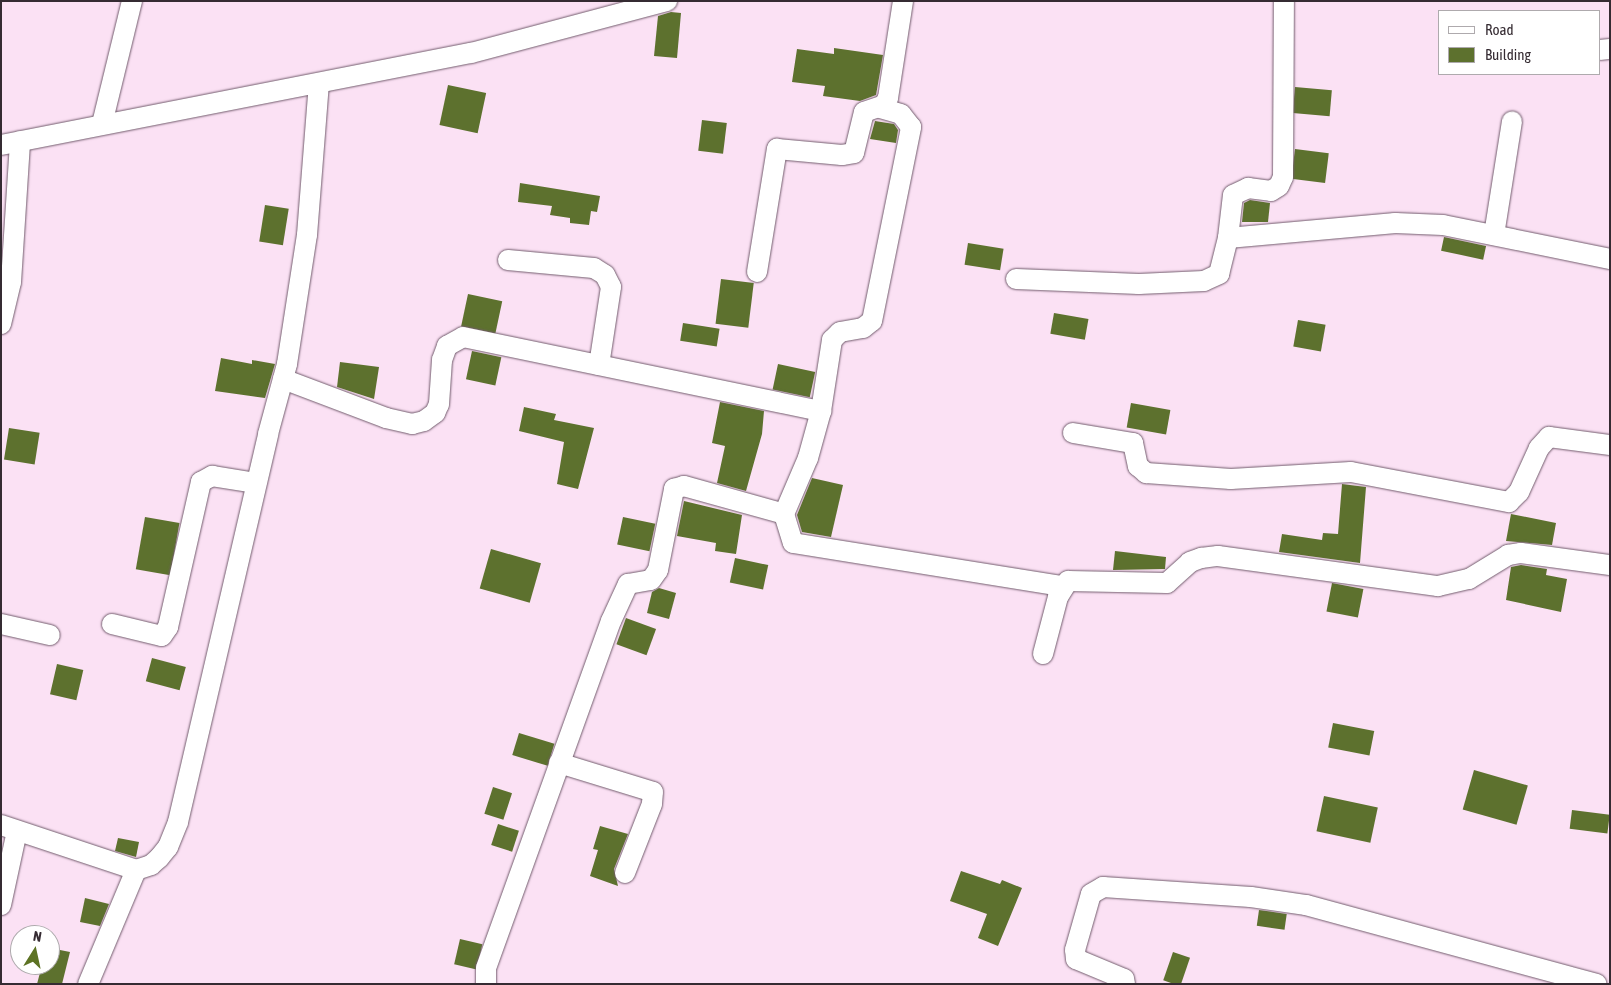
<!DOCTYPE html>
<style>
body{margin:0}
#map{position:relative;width:1611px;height:985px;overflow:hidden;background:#fbe1f4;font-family:"Asap Condensed",sans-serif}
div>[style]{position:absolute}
.building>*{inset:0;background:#5d712e;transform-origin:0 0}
.roads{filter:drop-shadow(0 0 1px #725c6d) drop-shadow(0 0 1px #725c6d)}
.minor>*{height:20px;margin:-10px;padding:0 10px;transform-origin:10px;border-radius:10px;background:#fff}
span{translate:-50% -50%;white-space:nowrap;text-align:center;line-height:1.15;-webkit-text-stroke:5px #fff;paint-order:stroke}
.frame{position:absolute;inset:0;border:2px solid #352b32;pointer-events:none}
.legend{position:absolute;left:1438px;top:10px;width:162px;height:65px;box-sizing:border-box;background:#fff;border:1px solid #aeaaad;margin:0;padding:6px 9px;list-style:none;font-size:15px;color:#352b32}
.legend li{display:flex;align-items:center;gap:10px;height:25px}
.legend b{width:25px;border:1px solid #aeaaad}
.north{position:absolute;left:10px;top:925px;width:50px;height:50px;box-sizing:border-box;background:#fff;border:1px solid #aeaaad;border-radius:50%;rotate:10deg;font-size:14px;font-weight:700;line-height:20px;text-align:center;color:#352b32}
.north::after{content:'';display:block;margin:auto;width:18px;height:22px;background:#5d7324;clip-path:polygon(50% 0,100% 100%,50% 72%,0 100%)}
</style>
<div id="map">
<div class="building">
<i style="clip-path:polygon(671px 12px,681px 13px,677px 58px,654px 56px,658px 16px)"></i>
<i style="clip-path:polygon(834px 48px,883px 55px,876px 95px,860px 101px,823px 96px,825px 86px,792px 82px,797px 49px,834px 54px)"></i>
<i style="left:448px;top:85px;width:39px;height:41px;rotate:12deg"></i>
<i style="left:1295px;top:87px;width:37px;height:26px;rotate:5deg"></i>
<i style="left:702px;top:120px;width:25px;height:31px;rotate:7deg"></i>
<i style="clip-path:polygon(875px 121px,894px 124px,898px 130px,896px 143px,870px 139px)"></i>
<i style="left:1295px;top:149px;width:34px;height:30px;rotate:7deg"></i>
<i style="clip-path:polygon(520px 183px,600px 196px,597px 212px,591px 211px,589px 225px,570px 223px,570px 218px,550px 215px,552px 206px,518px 202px)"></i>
<i style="clip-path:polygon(1250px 200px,1270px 203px,1268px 222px,1242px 222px,1244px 203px)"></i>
<i style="left:265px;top:205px;width:24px;height:37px;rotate:9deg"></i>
<i style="left:1444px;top:237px;width:43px;height:14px;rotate:12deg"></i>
<i style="left:968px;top:243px;width:36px;height:22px;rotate:9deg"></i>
<i style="left:721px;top:279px;width:33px;height:45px;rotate:7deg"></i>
<i style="left:468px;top:294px;width:35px;height:33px;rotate:12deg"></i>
<i style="left:1054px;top:313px;width:35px;height:21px;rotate:10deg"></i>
<i style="left:1298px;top:320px;width:28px;height:27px;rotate:10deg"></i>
<i style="left:683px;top:323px;width:37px;height:18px;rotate:9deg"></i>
<i style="left:472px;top:351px;width:30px;height:29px;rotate:12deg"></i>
<i style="clip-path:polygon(221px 358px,252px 364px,252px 360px,275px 364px,265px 398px,215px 391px)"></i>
<i style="clip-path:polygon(340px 362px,379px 367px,374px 399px,337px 387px)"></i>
<i style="left:778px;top:364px;width:38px;height:26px;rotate:12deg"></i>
<i style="clip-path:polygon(720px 402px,764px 411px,762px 434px,746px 491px,717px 483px,725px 446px,712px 443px)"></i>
<i style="left:1131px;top:403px;width:40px;height:25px;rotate:10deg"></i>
<i style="clip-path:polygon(524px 407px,556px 414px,554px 420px,594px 428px,578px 489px,557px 484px,564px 442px,519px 431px)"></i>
<i style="left:9px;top:428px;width:31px;height:32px;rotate:9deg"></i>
<i style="clip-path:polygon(812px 478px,843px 485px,831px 537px,802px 532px,797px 515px)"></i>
<i style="clip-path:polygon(1342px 484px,1366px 487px,1360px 563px,1279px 552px,1282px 534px,1322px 540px,1323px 533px,1338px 534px)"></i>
<i style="clip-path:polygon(684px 501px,742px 515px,736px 554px,715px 551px,716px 543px,677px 536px)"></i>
<i style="clip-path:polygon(1511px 514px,1556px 523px,1552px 545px,1506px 541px)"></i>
<i style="left:145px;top:517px;width:35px;height:53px;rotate:10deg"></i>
<i style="left:623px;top:517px;width:33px;height:28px;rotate:12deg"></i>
<i style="left:491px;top:549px;width:52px;height:41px;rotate:16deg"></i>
<i style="clip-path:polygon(1115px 551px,1166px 557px,1165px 569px,1113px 570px)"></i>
<i style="left:735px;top:558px;width:34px;height:25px;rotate:12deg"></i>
<i style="clip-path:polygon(1521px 565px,1547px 569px,1546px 575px,1567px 579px,1561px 612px,1506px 600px,1511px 567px)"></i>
<i style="left:1332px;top:583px;width:32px;height:29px;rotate:11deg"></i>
<i style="clip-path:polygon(659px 588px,676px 593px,669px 619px,647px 613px,652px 592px)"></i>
<i style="left:626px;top:618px;width:32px;height:28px;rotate:20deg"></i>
<i style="left:152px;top:658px;width:35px;height:24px;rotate:15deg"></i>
<i style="left:57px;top:664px;width:27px;height:31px;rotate:13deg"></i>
<i style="left:1333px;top:723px;width:42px;height:25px;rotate:11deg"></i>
<i style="left:519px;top:733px;width:37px;height:23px;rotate:17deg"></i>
<i style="left:1474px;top:770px;width:56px;height:41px;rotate:16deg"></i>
<i style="left:493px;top:787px;width:20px;height:28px;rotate:18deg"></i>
<i style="left:1324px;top:796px;width:55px;height:36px;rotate:12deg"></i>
<i style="left:1572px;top:810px;width:38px;height:19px;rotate:7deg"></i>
<i style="left:498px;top:824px;width:22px;height:22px;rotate:18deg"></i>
<i style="clip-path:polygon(600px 826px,628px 834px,614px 869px,618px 886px,590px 876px,598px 850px,593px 849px)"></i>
<i style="clip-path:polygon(118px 838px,139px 842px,136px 857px,115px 851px)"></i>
<i style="clip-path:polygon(961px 871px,1000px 884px,1002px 880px,1022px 888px,998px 946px,978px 938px,987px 914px,950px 901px)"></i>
<i style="clip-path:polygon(85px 898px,109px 904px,100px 926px,80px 922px)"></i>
<i style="left:1259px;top:910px;width:28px;height:16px;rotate:8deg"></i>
<i style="left:460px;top:939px;width:23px;height:26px;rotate:13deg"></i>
<i style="clip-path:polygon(50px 948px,70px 952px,62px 984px,37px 984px,42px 965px,50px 965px)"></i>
<i style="left:1173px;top:952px;width:18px;height:30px;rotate:19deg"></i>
</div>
<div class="roads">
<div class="minor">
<i style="left:1600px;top:50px;width:10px;rotate:-6deg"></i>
<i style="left:102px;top:124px;width:127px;rotate:-76.3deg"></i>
<i style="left:1px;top:145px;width:479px;rotate:-11.1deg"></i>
<i style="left:471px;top:53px;width:203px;rotate:-14.9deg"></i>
<i style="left:1494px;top:235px;width:115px;rotate:-81deg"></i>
<i style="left:1228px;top:238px;width:43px;rotate:-83.4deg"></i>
<i style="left:1233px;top:195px;width:17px;rotate:-25deg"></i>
<i style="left:1248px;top:188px;width:23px;rotate:7deg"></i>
<i style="left:1271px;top:191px;width:9px;rotate:-32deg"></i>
<i style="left:1279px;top:186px;width:10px;rotate:-66deg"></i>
<i style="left:1283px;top:177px;width:176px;rotate:-89.7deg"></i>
<i style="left:508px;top:260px;width:86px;rotate:5.3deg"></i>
<i style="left:594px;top:268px;width:13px;rotate:32deg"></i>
<i style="left:605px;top:275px;width:13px;rotate:63deg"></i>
<i style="left:611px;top:287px;width:79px;rotate:98.7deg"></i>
<i style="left:757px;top:272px;width:125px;rotate:-80.8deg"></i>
<i style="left:777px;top:149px;width:65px;rotate:5.3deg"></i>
<i style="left:842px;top:155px;width:12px;rotate:-9deg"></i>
<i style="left:854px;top:153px;width:42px;rotate:-76.3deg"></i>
<i style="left:864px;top:112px;width:21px;rotate:-19deg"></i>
<i style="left:884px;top:105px;width:8px;rotate:-60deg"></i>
<i style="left:888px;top:98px;width:98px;rotate:-81.2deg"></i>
<i style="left:1016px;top:279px;width:123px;rotate:2.3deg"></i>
<i style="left:1139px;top:284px;width:65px;rotate:-2.6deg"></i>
<i style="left:1204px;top:281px;width:17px;rotate:-25deg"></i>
<i style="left:1219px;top:274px;width:37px;rotate:-76deg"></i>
<i style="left:1228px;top:238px;width:168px;rotate:-5.1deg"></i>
<i style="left:1395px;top:223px;width:48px;rotate:2.4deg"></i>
<i style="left:1443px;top:225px;width:170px;rotate:11.5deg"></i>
<i style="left:1px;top:324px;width:43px;rotate:-76.6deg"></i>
<i style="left:11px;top:282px;width:141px;rotate:-86.3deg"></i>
<i style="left:283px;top:379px;width:110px;rotate:20.7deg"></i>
<i style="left:386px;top:418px;width:27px;rotate:13deg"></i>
<i style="left:412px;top:424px;width:12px;rotate:-14deg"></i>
<i style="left:424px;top:421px;width:14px;rotate:-36deg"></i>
<i style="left:435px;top:413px;width:10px;rotate:-66deg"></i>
<i style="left:439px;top:404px;width:44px;rotate:-86.1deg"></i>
<i style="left:442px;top:360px;width:15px;rotate:-70deg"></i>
<i style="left:447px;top:346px;width:18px;rotate:-29deg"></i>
<i style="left:463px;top:337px;width:366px;rotate:11.7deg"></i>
<i style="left:1073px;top:433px;width:61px;rotate:9.5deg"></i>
<i style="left:1133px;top:443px;width:24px;rotate:78deg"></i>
<i style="left:1138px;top:466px;width:11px;rotate:41deg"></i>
<i style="left:1146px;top:473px;width:85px;rotate:4deg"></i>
<i style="left:1231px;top:479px;width:120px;rotate:-3.3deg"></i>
<i style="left:1351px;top:472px;width:161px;rotate:10.8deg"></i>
<i style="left:1509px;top:502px;width:14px;rotate:-45deg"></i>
<i style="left:1519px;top:492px;width:48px;rotate:-65.6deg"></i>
<i style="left:1539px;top:448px;width:15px;rotate:-48deg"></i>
<i style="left:1549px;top:437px;width:62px;rotate:7.5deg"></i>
<i style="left:784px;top:514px;width:30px;rotate:73deg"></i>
<i style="left:793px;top:543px;width:271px;rotate:9.1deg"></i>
<i style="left:1px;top:624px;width:50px;rotate:12.7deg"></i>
<i style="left:112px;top:624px;width:51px;rotate:13.5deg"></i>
<i style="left:162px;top:636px;width:11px;rotate:-56deg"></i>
<i style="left:168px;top:627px;width:149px;rotate:-77.2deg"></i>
<i style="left:201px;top:482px;width:13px;rotate:-29deg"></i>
<i style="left:212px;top:476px;width:45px;rotate:9deg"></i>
<i style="left:1043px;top:654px;width:59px;rotate:-75.3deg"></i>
<i style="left:1058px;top:597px;width:19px;rotate:-58deg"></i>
<i style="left:1068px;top:581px;width:99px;rotate:1.2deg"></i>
<i style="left:1167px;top:583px;width:31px;rotate:-42deg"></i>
<i style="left:1190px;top:562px;width:12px;rotate:-20deg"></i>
<i style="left:1201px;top:558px;width:17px;rotate:-7deg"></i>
<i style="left:1218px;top:556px;width:222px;rotate:7.8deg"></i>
<i style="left:1438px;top:586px;width:32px;rotate:-13deg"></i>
<i style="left:1469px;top:579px;width:46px;rotate:-31.6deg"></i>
<i style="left:1508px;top:555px;width:13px;rotate:-9deg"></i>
<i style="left:1521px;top:553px;width:90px;rotate:7.7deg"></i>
<i style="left:559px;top:763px;width:98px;rotate:17.1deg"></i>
<i style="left:653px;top:792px;width:12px;rotate:95deg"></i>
<i style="left:652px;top:804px;width:74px;rotate:111.4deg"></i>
<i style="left:1px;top:825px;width:142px;rotate:18.4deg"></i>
<i style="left:136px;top:870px;width:124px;rotate:112.8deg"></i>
<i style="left:136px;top:870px;width:16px;rotate:-18deg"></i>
<i style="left:151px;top:865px;width:11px;rotate:-41deg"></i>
<i style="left:159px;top:858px;width:14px;rotate:-51deg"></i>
<i style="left:168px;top:847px;width:27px;rotate:-68deg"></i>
<i style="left:178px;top:822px;width:398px;rotate:-76.9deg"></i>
<i style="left:268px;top:434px;width:73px;rotate:-74.8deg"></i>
<i style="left:287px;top:364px;width:131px;rotate:-81.2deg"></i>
<i style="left:307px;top:235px;width:152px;rotate:-85.5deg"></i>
<i style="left:1px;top:905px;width:76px;rotate:-77.8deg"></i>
<i style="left:486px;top:984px;width:16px;rotate:-90deg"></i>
<i style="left:486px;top:968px;width:369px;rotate:-70.2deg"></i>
<i style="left:611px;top:621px;width:41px;rotate:-65.3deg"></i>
<i style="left:628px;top:584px;width:23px;rotate:-10deg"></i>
<i style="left:651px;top:580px;width:12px;rotate:-55deg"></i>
<i style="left:658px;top:570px;width:83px;rotate:-78.8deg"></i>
<i style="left:674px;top:489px;width:10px;rotate:-17deg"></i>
<i style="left:684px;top:486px;width:104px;rotate:15.6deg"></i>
<i style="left:784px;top:514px;width:61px;rotate:-66.8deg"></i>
<i style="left:808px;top:458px;width:49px;rotate:-74.5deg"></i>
<i style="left:821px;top:411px;width:72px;rotate:-81.2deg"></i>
<i style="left:832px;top:340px;width:11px;rotate:-45deg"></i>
<i style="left:840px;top:332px;width:23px;rotate:-10deg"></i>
<i style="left:863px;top:328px;width:11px;rotate:-38deg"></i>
<i style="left:872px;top:321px;width:198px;rotate:-78.6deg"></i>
<i style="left:911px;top:127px;width:16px;rotate:-128deg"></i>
<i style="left:901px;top:114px;width:22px;rotate:-164deg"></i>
<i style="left:1125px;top:984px;width:5px;rotate:-101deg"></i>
<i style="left:1124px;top:979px;width:52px;rotate:-157.4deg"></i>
<i style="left:1076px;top:959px;width:9px;rotate:-96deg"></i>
<i style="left:1075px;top:950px;width:58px;rotate:-74.1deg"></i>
<i style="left:1091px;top:894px;width:14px;rotate:-30deg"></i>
<i style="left:1103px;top:887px;width:148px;rotate:3.9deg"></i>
<i style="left:1251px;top:897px;width:56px;rotate:8.3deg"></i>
<i style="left:1306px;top:905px;width:301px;rotate:15.2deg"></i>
</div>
</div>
<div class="frame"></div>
<ul class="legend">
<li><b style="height:6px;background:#fff"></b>Road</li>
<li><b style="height:14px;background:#5d712e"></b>Building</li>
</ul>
<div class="north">N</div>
</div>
